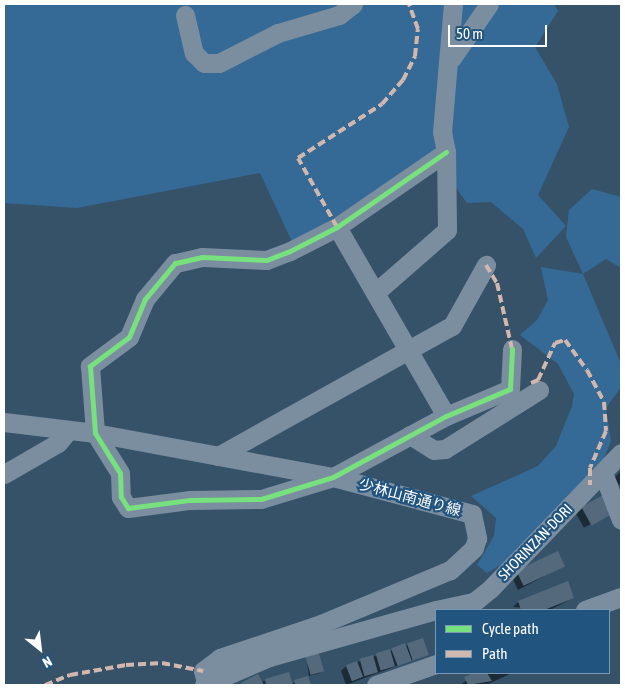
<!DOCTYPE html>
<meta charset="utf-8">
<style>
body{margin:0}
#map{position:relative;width:625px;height:689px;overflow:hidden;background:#365269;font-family:"Asap Condensed","Noto Sans JP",sans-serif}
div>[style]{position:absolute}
.green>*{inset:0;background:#346a95}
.shadow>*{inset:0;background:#0007;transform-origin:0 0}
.building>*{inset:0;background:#546a7c;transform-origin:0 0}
.minor>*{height:19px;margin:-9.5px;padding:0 9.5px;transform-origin:9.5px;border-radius:9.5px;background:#7b8ea0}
.quiet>*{height:4px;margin-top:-2px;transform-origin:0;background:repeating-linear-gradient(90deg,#d1b7ad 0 8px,transparent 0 12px)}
.cycleway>*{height:5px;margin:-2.5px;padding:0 2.5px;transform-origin:2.5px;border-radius:2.5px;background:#77e17e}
span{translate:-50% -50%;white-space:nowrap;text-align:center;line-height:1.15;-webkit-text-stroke:4.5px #21547e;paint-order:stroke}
.street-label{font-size:15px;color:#fff}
.frame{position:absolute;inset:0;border:5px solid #fff;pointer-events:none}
.legend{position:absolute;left:435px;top:609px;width:175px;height:65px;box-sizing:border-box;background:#21547e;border:1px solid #7a98b2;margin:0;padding:6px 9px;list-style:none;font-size:15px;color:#fff}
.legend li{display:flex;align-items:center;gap:10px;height:25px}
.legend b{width:25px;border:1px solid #7a98b2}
.north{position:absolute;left:15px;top:624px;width:50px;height:50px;-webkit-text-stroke:4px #21547e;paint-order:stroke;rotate:151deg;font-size:14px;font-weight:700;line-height:20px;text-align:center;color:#fff}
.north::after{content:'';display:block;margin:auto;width:18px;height:22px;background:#fff;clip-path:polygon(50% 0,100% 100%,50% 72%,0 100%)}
.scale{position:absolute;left:448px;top:25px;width:99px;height:22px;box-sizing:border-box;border:2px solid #fff;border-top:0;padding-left:6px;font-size:15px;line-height:18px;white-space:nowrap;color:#fff;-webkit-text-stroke:4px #21547e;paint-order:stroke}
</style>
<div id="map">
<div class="green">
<i style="clip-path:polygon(4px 4px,554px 4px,558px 11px,535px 47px,557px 84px,569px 127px,538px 195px,566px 226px,536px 258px,523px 229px,491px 202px,467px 203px,451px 181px,453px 143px,293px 244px,260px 173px,77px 208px,4px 203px)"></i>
<i style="clip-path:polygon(592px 189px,621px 197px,621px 268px,606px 259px,583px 274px,621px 364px,621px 387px,606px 408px,611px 441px,604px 459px,504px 563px,487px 573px,477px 565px,494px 536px,496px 518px,471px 496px,538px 466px,556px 446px,572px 406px,574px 394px,558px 364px,520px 335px,537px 320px,548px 300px,541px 267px,583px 274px,566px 237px,569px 210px)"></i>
</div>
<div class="shadow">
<i style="clip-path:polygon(620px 472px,621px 484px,619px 485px,615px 477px)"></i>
<i style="left:604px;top:496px;width:18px;height:33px;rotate:61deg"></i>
<i style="clip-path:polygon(564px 566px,518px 590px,512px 577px,517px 572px)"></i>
<i style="clip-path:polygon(573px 598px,550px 610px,513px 607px,518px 602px)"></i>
<i style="clip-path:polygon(408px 645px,428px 654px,346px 685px,341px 671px,346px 666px)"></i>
<i style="clip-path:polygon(306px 655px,323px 670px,320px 673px,309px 676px)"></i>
<i style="clip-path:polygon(477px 673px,512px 673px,486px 685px,460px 685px)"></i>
<i style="clip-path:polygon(307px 677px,310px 685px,240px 685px,265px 681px,291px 684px)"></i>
</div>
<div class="building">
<i style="left:605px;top:494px;width:21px;height:27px;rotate:61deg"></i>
<i style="left:558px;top:551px;width:17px;height:46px;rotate:65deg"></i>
<i style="clip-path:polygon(568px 581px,574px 598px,544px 610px,521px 610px,518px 601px)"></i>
<i style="left:423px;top:638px;width:18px;height:17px;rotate:71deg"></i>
<i style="left:405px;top:643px;width:19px;height:15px;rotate:69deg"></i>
<i style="left:390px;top:649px;width:18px;height:15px;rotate:74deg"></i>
<i style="left:318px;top:650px;width:22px;height:14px;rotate:74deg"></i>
<i style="left:373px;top:655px;width:18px;height:14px;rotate:74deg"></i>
<i style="left:357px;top:661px;width:17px;height:12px;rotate:69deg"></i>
<i style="clip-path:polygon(289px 672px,293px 685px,266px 685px,265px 679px)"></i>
<i style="clip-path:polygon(474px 673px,487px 673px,492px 681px,468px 685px,464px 677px)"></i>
<i style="clip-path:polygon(258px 674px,264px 685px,242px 685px,241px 683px)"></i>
<i style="clip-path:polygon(308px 676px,311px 685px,295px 685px,294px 680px)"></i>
</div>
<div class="minor">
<i style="left:185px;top:15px;width:39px;rotate:77deg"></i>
<i style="left:194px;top:53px;width:14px;rotate:45deg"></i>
<i style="left:204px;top:63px;width:15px"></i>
<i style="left:219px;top:63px;width:66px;rotate:-27deg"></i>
<i style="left:278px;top:33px;width:64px;rotate:-16.4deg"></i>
<i style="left:339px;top:15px;width:18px;rotate:-38deg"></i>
<i style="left:452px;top:58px;width:65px;rotate:-55.6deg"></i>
<i style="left:446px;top:152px;width:132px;rotate:145.5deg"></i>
<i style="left:337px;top:227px;width:53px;rotate:152.9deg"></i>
<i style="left:290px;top:251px;width:25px;rotate:159deg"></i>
<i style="left:267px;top:260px;width:65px;rotate:-177.4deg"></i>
<i style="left:202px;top:257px;width:28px;rotate:167deg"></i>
<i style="left:175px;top:263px;width:47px;rotate:129.8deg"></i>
<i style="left:145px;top:299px;width:41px;rotate:112.8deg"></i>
<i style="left:129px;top:337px;width:49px;rotate:143.4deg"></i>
<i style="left:90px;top:366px;width:67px;rotate:85.7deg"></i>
<i style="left:95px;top:433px;width:47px;rotate:58deg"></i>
<i style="left:120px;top:473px;width:24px;rotate:88deg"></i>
<i style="left:121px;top:497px;width:13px;rotate:58deg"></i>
<i style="left:128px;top:508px;width:63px;rotate:-7.4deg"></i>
<i style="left:190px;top:500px;width:71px;rotate:-0.8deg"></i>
<i style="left:261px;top:499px;width:75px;rotate:-17deg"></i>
<i style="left:333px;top:477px;width:128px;rotate:-28.4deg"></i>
<i style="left:446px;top:416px;width:69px;rotate:-22.9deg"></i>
<i style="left:510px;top:389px;width:40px;rotate:-87.1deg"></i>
<i style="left:337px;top:227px;width:218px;rotate:60deg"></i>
<i style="left:376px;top:292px;width:94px;rotate:-41.1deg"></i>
<i style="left:447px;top:230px;width:78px;rotate:-90.7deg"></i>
<i style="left:446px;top:152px;width:20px;rotate:-101deg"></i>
<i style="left:442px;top:132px;width:128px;rotate:-85.1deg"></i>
<i style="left:4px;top:422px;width:92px;rotate:6.9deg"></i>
<i style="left:95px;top:433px;width:242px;rotate:10.5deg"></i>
<i style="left:333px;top:477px;width:144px;rotate:14.9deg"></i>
<i style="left:472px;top:514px;width:25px;rotate:78deg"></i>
<i style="left:477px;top:538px;width:10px;rotate:107deg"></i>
<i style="left:474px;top:548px;width:33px;rotate:137deg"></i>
<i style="left:450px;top:570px;width:140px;rotate:157.3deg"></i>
<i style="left:321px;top:624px;width:107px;rotate:161.4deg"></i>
<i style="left:220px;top:658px;width:21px;rotate:143deg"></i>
<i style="left:203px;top:671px;width:15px;rotate:74deg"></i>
<i style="left:410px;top:435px;width:28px;rotate:32deg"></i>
<i style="left:434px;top:450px;width:11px;rotate:-5deg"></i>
<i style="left:445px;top:449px;width:111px;rotate:-32.1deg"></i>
<i style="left:218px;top:456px;width:268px;rotate:-29.1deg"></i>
<i style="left:452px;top:326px;width:70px;rotate:-60.9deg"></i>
<i style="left:603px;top:473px;width:50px;rotate:69deg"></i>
<i style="left:4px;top:474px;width:62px;rotate:-29.9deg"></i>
<i style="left:58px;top:443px;width:17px;rotate:-50deg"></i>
<i style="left:436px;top:610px;width:39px;rotate:-12deg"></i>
<i style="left:474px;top:602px;width:22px;rotate:-39deg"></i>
<i style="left:491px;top:588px;width:187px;rotate:-46.1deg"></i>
<i style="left:585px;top:610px;width:38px;rotate:-20deg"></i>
<i style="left:204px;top:685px;width:71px;rotate:-23.3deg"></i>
<i style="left:269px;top:657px;width:173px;rotate:-15.7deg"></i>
<i style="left:376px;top:685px;width:64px;rotate:-19.3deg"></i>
</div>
<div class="quiet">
<i style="left:337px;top:227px;width:79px;rotate:-119.5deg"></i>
<i style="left:298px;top:158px;width:100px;rotate:-32.7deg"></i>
<i style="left:382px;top:104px;width:32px;rotate:-49deg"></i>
<i style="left:403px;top:80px;width:27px;rotate:-63deg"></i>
<i style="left:415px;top:56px;width:27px;rotate:-84deg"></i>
<i style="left:418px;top:29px;width:27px;rotate:-110deg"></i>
<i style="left:486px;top:265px;width:21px;rotate:59deg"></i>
<i style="left:497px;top:283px;width:68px;rotate:77.2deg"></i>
<i style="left:531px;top:383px;width:8px;rotate:-23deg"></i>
<i style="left:538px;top:380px;width:41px;rotate:-65.3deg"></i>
<i style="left:555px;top:343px;width:10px;rotate:-17deg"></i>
<i style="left:565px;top:340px;width:37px;rotate:54deg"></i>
<i style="left:587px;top:370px;width:36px;rotate:62deg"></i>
<i style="left:604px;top:402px;width:29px;rotate:86deg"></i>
<i style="left:606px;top:431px;width:40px;rotate:113.4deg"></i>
<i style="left:590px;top:468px;width:17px;rotate:90deg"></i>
<i style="left:45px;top:685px;width:27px;rotate:-22deg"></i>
<i style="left:70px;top:675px;width:57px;rotate:-10.1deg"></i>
<i style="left:126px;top:665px;width:36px;rotate:-3deg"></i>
<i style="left:162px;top:663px;width:42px;rotate:11deg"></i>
</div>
<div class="cycleway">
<i style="left:446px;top:152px;width:132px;rotate:145.5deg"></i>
<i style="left:337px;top:227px;width:53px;rotate:152.9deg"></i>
<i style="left:290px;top:251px;width:25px;rotate:159deg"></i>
<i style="left:267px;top:260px;width:65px;rotate:-177.4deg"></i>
<i style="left:202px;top:257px;width:28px;rotate:167deg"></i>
<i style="left:175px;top:263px;width:47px;rotate:129.8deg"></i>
<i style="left:145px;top:299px;width:41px;rotate:112.8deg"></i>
<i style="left:129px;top:337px;width:49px;rotate:143.4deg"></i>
<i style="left:90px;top:366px;width:67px;rotate:85.7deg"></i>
<i style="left:95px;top:433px;width:47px;rotate:58deg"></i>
<i style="left:120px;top:473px;width:24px;rotate:88deg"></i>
<i style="left:121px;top:497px;width:13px;rotate:58deg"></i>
<i style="left:128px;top:508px;width:63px;rotate:-7.4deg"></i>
<i style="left:190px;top:500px;width:71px;rotate:-0.8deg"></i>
<i style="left:261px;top:499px;width:75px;rotate:-17deg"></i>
<i style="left:333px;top:477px;width:128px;rotate:-28.4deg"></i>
<i style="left:446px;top:416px;width:69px;rotate:-22.9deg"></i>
<i style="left:510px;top:389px;width:40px;rotate:-87.1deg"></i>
</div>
<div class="street-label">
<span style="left:410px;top:497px;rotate:15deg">少林山南通り線</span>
<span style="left:535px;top:542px;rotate:-46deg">SHORINZAN-DORI</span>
</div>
<div class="frame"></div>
<ul class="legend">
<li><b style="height:6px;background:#77e17e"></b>Cycle path</li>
<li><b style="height:6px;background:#d1b7ad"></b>Path</li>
</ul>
<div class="north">N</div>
<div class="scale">50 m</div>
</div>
